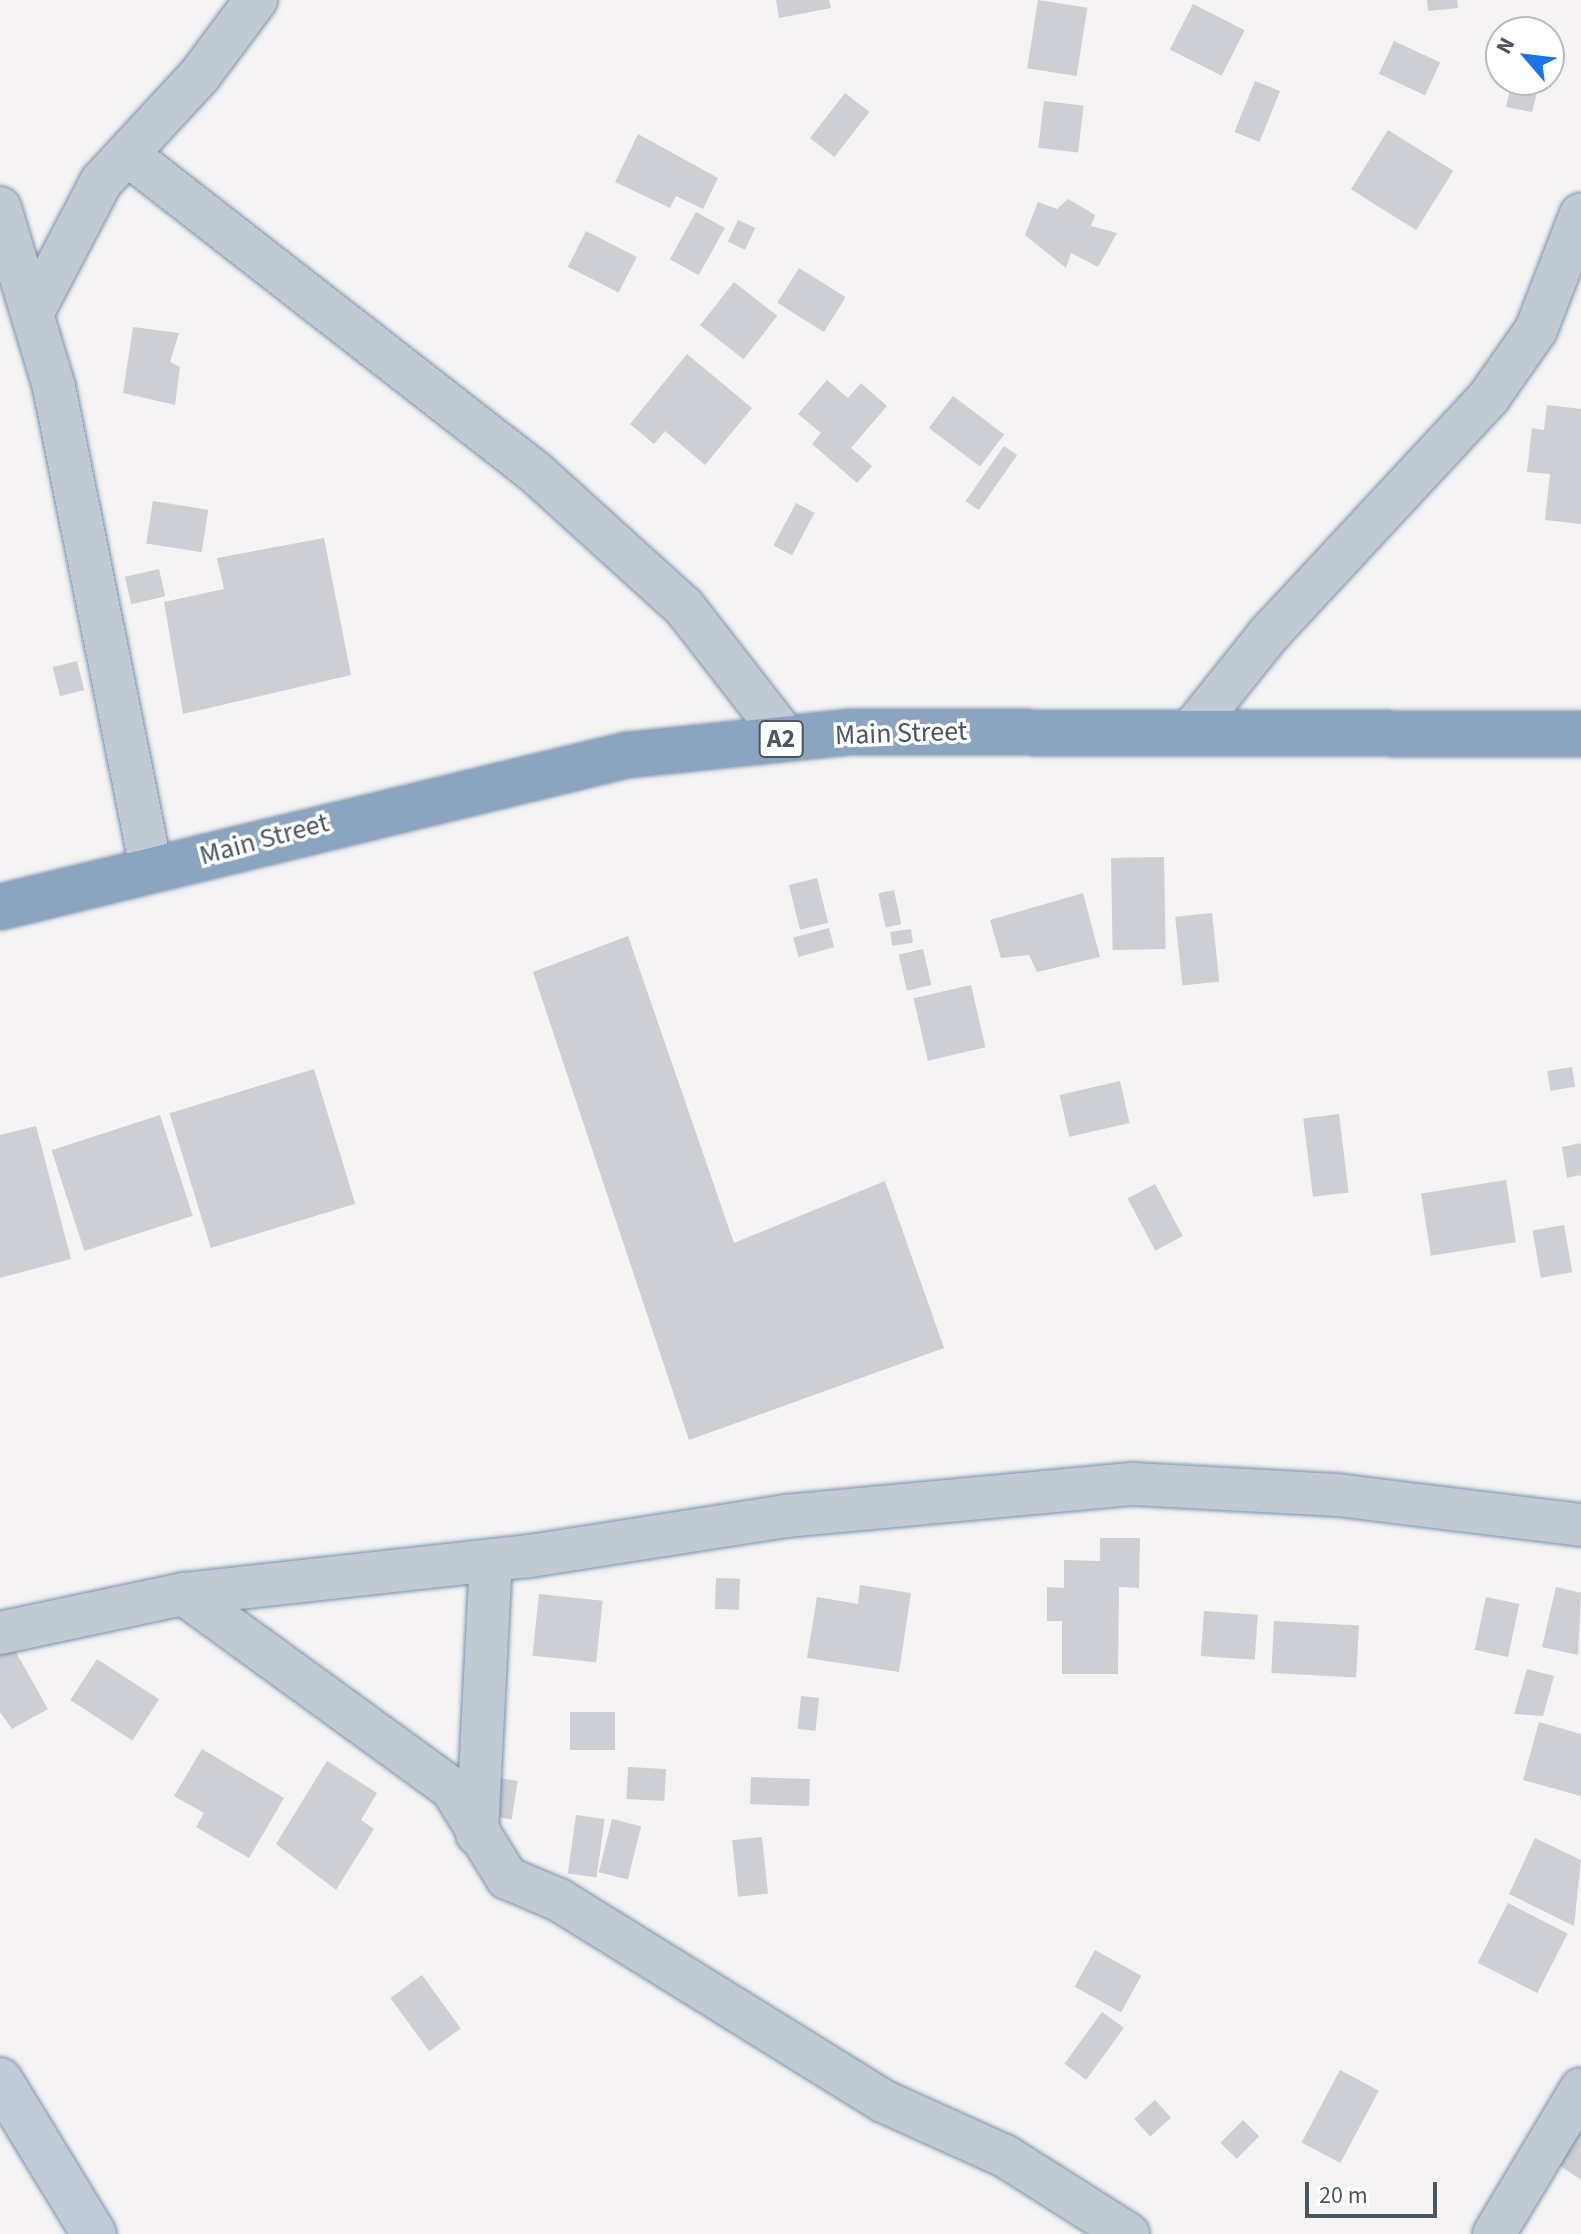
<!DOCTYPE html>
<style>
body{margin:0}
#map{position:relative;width:1581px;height:2234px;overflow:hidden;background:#f5f3f3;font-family:"Source Sans 3",sans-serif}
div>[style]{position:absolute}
.building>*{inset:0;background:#cdcfd5;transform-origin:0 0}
.roads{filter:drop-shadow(0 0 2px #7690ad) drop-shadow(0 0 2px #7690ad)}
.street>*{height:42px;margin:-21px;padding:0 21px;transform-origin:21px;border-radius:21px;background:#c1cad2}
.secondary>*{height:44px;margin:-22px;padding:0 22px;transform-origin:22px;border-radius:22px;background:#c1cbd6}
.highway>*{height:44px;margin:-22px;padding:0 22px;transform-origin:22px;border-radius:22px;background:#8ba5c1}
span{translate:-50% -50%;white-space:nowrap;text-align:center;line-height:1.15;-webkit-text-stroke:7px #fff;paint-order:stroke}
.shield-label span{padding:2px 6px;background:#fff;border:2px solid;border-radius:6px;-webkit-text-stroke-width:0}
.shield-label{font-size:26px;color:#4a5661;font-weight:700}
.street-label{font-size:28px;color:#4a5661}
.north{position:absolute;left:1485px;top:16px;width:80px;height:80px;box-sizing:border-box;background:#fff;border:2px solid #b7bbc0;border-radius:50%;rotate:298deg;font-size:22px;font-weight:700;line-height:32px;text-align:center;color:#4a5661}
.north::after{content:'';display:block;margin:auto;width:28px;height:36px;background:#1a73e8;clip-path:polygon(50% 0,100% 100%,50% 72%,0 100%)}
.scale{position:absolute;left:1305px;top:2182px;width:132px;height:36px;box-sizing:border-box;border:4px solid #4a5661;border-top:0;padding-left:10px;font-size:24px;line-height:28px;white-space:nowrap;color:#4a5661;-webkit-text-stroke:6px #fff;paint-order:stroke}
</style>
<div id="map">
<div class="building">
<i style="clip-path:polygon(776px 0,829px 0,831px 8px,779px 18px)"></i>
<i style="left:1038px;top:0;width:50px;height:69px;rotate:9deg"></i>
<i style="clip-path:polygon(1427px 0,1457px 0,1458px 8px,1428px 11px)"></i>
<i style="left:1193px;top:4px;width:58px;height:51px;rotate:27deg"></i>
<i style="left:1394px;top:41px;width:51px;height:36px;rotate:25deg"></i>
<i style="clip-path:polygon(1512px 80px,1540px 80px,1532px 112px,1506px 107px)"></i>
<i style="left:1255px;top:81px;width:27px;height:55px;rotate:22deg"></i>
<i style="left:845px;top:93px;width:31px;height:57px;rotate:38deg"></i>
<i style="left:1044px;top:101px;width:40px;height:47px;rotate:7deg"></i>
<i style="left:1388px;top:130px;width:77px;height:70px;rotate:32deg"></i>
<i style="clip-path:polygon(638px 134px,718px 178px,703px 209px,676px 196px,670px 208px,615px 182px)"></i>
<i style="clip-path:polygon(1068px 199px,1095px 215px,1091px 226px,1117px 233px,1098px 267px,1071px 253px,1066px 268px,1025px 235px,1038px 202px,1057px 209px)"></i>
<i style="left:696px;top:212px;width:33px;height:54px;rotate:29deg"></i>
<i style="left:738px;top:220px;width:19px;height:24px;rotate:25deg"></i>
<i style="left:586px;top:231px;width:57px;height:40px;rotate:27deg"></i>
<i style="left:799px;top:268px;width:55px;height:41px;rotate:32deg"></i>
<i style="left:734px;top:282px;width:55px;height:55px;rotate:38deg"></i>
<i style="clip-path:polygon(133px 327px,179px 333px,170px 362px,180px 367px,175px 405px,123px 393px)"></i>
<i style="clip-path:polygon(687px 354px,752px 408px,705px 465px,665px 431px,654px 444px,630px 424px)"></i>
<i style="clip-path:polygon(827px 380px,848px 398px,861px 383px,887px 406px,851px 448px,872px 466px,857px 483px,812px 444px,821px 433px,798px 414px)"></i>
<i style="left:953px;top:396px;width:64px;height:40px;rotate:37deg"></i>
<i style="clip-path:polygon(1547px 405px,1581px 409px,1581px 524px,1545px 520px,1550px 474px,1527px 472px,1532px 428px,1544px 430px)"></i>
<i style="left:1004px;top:446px;width:16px;height:67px;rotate:35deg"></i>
<i style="left:153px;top:501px;width:56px;height:43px;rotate:9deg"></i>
<i style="left:796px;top:503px;width:21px;height:48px;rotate:28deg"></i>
<i style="clip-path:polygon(324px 538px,351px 675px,183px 714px,164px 602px,224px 589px,217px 558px)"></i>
<i style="left:159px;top:569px;width:28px;height:35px;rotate:77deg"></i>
<i style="left:77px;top:661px;width:30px;height:25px;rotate:76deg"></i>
<i style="left:1164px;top:857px;width:92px;height:53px;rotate:89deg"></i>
<i style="left:817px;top:878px;width:46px;height:29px;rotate:76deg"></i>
<i style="left:894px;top:890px;width:35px;height:16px;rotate:78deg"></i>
<i style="clip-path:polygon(1083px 893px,1100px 957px,1037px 972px,1029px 955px,1001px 958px,990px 920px)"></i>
<i style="left:1212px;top:913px;width:69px;height:37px;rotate:84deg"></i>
<i style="left:829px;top:928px;width:20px;height:37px;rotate:75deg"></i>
<i style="left:911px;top:929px;width:14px;height:21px;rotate:82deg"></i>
<i style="clip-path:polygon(628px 936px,734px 1243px,885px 1181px,944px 1348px,689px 1440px,533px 972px)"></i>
<i style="left:923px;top:949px;width:37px;height:25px;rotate:77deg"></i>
<i style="left:971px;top:985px;width:64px;height:59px;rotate:77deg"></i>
<i style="left:1572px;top:1067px;width:20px;height:25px;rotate:81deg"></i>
<i style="left:314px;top:1069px;width:141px;height:151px;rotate:73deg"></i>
<i style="left:1120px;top:1081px;width:43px;height:62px;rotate:77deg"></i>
<i style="left:1339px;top:1114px;width:79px;height:36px;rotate:83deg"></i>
<i style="left:160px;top:1115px;width:106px;height:114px;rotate:72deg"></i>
<i style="clip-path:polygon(36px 1126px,71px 1259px,0 1278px,0 1135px)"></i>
<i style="clip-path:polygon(1581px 1143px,1581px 1175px,1567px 1178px,1562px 1147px)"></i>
<i style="left:1506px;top:1180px;width:63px;height:86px;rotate:81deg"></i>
<i style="left:1155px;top:1184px;width:59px;height:31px;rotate:62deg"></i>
<i style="left:1564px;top:1225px;width:48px;height:32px;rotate:80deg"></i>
<i style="clip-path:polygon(1100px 1538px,1140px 1538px,1139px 1588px,1119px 1587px,1118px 1674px,1062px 1674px,1062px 1621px,1047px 1621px,1047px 1587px,1064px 1588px,1064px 1560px,1100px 1561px)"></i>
<i style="left:716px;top:1578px;width:24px;height:31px;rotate:2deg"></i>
<i style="clip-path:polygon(860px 1585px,911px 1593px,899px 1672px,807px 1658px,817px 1597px,858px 1604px)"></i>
<i style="clip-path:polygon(1556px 1587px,1581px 1593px,1578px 1655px,1542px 1647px)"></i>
<i style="left:539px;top:1594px;width:64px;height:62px;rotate:6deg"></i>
<i style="left:1486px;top:1597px;width:34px;height:54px;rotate:12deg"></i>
<i style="left:1204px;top:1611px;width:54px;height:45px;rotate:4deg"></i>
<i style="left:1274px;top:1621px;width:85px;height:52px;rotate:3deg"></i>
<i style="clip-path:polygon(13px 1647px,48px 1709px,12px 1729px,0 1712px,0 1654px)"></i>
<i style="left:97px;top:1659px;width:74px;height:49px;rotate:33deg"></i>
<i style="clip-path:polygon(1527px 1669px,1554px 1676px,1543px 1716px,1514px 1714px)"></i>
<i style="left:801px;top:1696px;width:18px;height:33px;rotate:6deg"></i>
<i style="left:615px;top:1712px;width:38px;height:45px;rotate:90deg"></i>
<i style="clip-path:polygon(1539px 1722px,1581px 1734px,1581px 1796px,1523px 1780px)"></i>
<i style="clip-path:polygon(202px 1749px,284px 1798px,249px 1858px,196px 1827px,204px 1813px,174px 1796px)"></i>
<i style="clip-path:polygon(327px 1761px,377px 1793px,361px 1820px,374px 1829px,336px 1890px,276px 1844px)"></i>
<i style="left:628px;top:1767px;width:38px;height:32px;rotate:3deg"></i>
<i style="left:492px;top:1777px;width:26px;height:39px;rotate:9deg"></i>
<i style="left:751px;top:1777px;width:59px;height:27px;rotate:2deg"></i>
<i style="left:576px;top:1815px;width:29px;height:59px;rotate:8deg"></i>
<i style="left:612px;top:1819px;width:30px;height:55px;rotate:14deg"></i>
<i style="left:762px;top:1837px;width:57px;height:30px;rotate:84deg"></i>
<i style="clip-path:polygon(1535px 1838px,1581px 1860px,1574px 1926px,1509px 1894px)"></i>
<i style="left:1508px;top:1903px;width:67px;height:67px;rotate:27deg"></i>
<i style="left:1095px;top:1950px;width:53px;height:42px;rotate:29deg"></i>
<i style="left:422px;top:1975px;width:66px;height:39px;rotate:54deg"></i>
<i style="left:1102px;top:2012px;width:27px;height:64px;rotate:36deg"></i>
<i style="left:1340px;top:2070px;width:44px;height:82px;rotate:28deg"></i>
<i style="left:1155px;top:2100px;width:24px;height:28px;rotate:48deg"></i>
<i style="left:1243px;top:2120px;width:23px;height:32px;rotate:45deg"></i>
<i style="clip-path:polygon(1581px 2123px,1581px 2180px,1556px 2163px)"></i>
</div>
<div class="roads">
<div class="street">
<i style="left:127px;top:154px;width:517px;rotate:37.93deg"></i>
<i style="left:535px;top:472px;width:201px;rotate:42.2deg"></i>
<i style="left:684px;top:607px;width:166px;rotate:52.1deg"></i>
<i style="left:0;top:208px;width:187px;rotate:73.2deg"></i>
<i style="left:54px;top:387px;width:492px;rotate:78.6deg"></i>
<i style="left:33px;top:312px;width:147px;rotate:-62.4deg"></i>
<i style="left:101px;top:182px;width:146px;rotate:-47.2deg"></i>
<i style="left:200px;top:75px;width:94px;rotate:-53.3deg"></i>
<i style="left:1192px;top:730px;width:122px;rotate:-51.3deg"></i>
<i style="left:1268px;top:635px;width:325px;rotate:-47.1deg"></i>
<i style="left:1489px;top:397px;width:82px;rotate:-55deg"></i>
<i style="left:1536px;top:330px;width:124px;rotate:-68.8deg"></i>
<i style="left:184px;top:1594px;width:331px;rotate:36deg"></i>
<i style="left:452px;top:1789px;width:105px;rotate:58.3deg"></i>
<i style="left:507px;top:1878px;width:56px;rotate:22.9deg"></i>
<i style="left:559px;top:1900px;width:381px;rotate:31.8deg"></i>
<i style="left:883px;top:2101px;width:134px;rotate:24.3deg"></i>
<i style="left:1005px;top:2156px;width:146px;rotate:32.4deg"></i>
<i style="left:0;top:1633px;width:188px;rotate:-12deg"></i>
<i style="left:184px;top:1594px;width:348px;rotate:-6.3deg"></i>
<i style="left:530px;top:1556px;width:259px;rotate:-8.9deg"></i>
<i style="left:786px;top:1516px;width:349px;rotate:-5.3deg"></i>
<i style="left:1134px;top:1484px;width:203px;rotate:3.1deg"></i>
<i style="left:1337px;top:1495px;width:246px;rotate:7deg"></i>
<i style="left:477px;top:1834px;width:274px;rotate:-87.1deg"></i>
<i style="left:1494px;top:2234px;width:169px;rotate:-59deg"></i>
</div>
<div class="secondary">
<i style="left:0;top:2080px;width:180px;rotate:58.6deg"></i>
</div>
<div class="highway">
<i style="left:0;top:907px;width:645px;rotate:-13.63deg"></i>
<i style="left:627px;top:755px;width:225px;rotate:-5.9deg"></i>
<i style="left:851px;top:732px;width:730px;rotate:0.16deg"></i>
</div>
</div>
<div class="shield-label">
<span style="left:781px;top:739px">A2</span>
</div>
<div class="street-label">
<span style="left:901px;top:733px;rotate:-2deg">Main Street</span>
<span style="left:264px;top:839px;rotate:-15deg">Main Street</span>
</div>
<div class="north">N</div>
<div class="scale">20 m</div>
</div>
